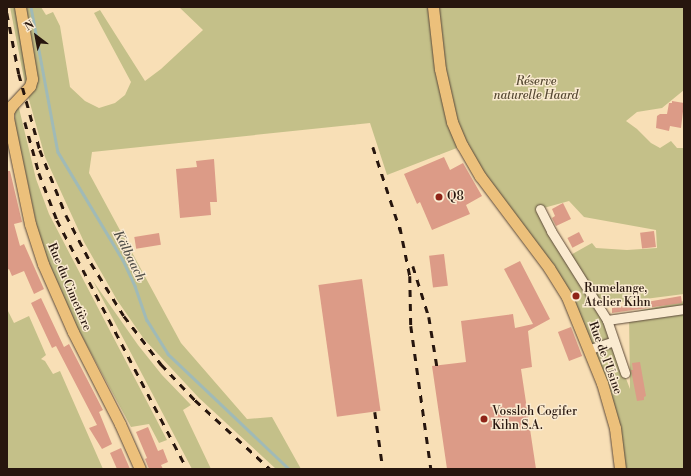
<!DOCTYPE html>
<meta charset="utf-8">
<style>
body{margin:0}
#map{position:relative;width:691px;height:476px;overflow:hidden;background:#f8dfb6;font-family:"Libre Bodoni",serif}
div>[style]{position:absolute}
.green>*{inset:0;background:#c4c089}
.stream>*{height:2.5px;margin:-1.25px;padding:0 1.25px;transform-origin:1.25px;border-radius:1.25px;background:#a0bab7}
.building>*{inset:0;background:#dc9b87;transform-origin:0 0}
.roads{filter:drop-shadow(0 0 1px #5b4838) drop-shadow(0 0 1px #5b4838)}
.minor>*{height:9px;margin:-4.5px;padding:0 4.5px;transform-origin:4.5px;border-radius:4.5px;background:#faead0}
.major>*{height:11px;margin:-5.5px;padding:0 5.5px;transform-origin:5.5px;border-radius:5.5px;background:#ecc07b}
.rail>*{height:2.5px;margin-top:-1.25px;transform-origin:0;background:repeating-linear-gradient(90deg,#27160e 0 7px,transparent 0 14px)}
.dots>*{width:11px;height:11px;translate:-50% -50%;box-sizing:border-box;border:2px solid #faead0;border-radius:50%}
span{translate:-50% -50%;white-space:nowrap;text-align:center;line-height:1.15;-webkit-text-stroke:3px #faead0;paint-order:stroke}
.park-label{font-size:12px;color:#564933;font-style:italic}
.poi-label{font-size:12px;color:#27160e}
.left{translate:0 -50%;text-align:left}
.street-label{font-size:12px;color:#27160e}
.water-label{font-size:13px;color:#514f49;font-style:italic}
.frame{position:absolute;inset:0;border:8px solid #27160e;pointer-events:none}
.north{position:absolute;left:16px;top:16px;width:40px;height:40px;-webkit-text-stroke:3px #faead0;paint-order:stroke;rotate:328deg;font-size:11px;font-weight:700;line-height:16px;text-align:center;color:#27160e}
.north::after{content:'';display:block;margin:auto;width:14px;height:18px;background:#27160e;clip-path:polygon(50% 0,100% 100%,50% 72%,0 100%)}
</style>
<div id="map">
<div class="green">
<i style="clip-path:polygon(10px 7px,16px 7px,27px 77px,25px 84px)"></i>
<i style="clip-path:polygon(evenodd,26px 7px,41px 7px,46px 15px,53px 12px,60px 26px,70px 87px,85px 101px,99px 108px,115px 103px,125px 95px,131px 82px,94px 13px,100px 10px,145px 81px,161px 69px,203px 30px,179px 7px,684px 7px,684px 90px,662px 108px,637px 112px,626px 121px,637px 129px,651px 143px,660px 148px,671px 141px,677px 148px,684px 148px,684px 294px,598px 305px,630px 389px,629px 313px,684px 301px,684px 469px,620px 469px,615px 428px,567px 297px,462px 146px,387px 175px,370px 123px,92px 152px,89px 173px,181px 343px,247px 419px,272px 417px,301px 469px,276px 469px,199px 398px,144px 339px,117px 300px,84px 242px,45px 157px,28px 96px,35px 75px,26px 7px,569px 201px,584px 217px,656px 230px,657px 248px,627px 250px,596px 248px,592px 243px,567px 257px,540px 209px,569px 201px)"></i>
<i style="clip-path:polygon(18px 104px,36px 179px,49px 214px,167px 440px,159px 443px,149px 424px,131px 427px,78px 329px,48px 261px,37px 227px,15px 124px,15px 107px)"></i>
<i style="clip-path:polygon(93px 281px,138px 345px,162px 375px,191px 405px,183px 410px,211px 469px,192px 469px)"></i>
<i style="clip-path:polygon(7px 309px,14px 323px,29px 316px,46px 355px,41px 359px,45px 361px,53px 374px,60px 371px,103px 469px,7px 469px)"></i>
</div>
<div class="stream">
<i style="left:31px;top:7px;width:147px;rotate:79.5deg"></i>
<i style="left:58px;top:152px;width:126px;rotate:59deg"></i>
<i style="left:123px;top:260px;width:29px;rotate:65deg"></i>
<i style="left:135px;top:286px;width:36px;rotate:71deg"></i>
<i style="left:147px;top:320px;width:40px;rotate:58deg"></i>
<i style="left:168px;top:354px;width:167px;rotate:43.5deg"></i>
</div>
<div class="building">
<i style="clip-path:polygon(672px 101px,684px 103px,681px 128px,670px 126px,669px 131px,656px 128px,657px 116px,660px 114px,667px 114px,669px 103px,672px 103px)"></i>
<i style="clip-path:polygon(444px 157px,450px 170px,463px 163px,482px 196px,466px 205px,470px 214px,432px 230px,420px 202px,417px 204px,404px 174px)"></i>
<i style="clip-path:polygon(214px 159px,217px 202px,210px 202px,211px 215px,180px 218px,176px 169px,197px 167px,196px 161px)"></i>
<i style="clip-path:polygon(7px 171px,10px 171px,22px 222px,14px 224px,20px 246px,24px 244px,44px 289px,34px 294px,24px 271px,12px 276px,9px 269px,7px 270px)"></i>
<i style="clip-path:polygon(563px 203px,571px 219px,556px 226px,552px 218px,555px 216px,552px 209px)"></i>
<i style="left:654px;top:231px;width:16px;height:14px;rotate:83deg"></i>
<i style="left:579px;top:232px;width:11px;height:13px;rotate:63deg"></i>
<i style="left:159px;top:233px;width:12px;height:25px;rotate:81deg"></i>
<i style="left:444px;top:254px;width:32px;height:15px;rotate:83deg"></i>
<i style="clip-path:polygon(520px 261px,550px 319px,528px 331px,532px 367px,521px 369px,536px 469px,447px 469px,432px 366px,466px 362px,461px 321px,513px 314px,515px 328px,533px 324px,504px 269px)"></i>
<i style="left:362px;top:279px;width:133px;height:44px;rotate:82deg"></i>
<i style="clip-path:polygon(681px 296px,682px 303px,612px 313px,612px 308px)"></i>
<i style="clip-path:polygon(41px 298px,64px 347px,69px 344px,103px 410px,99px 412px,112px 444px,102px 449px,89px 428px,97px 425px,56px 346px,52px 348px,31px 303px)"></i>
<i style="left:571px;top:327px;width:31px;height:14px;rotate:69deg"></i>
<i style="clip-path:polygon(640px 362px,646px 396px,644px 397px,644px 400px,637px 401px,631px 370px,633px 370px,632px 363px)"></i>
<i style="clip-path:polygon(148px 427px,158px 451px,163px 449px,168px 462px,161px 465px,163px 469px,149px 469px,145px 459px,147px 458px,136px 432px)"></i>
<i style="clip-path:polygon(121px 448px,130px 469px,117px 469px,110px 453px)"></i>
</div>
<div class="roads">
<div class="minor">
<i style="left:540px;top:209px;width:25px;rotate:63deg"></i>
<i style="left:551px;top:231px;width:105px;rotate:57.8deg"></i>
<i style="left:607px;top:320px;width:56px;rotate:71.2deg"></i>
<i style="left:607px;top:320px;width:78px;rotate:-8.1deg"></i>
<i style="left:590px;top:349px;width:25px;rotate:-18deg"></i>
</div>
<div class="major">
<i style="left:20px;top:7px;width:73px;rotate:80.5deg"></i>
<i style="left:32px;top:79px;width:7px;rotate:106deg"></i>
<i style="left:30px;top:86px;width:26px;rotate:133deg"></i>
<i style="left:12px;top:105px;width:8px;rotate:120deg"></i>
<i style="left:8px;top:112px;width:6px;rotate:90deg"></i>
<i style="left:8px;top:118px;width:108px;rotate:78.3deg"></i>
<i style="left:30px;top:224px;width:42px;rotate:72deg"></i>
<i style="left:43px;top:264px;width:74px;rotate:66.2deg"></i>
<i style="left:73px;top:332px;width:103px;rotate:62.9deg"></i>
<i style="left:120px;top:424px;width:49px;rotate:66deg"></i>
<i style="left:433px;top:7px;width:62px;rotate:83.6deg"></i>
<i style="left:440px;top:69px;width:54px;rotate:77.2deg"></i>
<i style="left:452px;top:122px;width:25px;rotate:67deg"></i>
<i style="left:462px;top:145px;width:36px;rotate:60deg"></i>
<i style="left:480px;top:176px;width:115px;rotate:53.1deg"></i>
<i style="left:549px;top:268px;width:34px;rotate:58deg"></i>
<i style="left:567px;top:297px;width:93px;rotate:67.9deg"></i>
<i style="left:602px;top:383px;width:47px;rotate:73.9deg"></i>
<i style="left:615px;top:428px;width:41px;rotate:83deg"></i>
</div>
</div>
<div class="rail">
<i style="left:7px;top:13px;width:62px;rotate:78.9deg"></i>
<i style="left:19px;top:74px;width:79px;rotate:74.6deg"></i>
<i style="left:40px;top:150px;width:70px;rotate:68.2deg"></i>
<i style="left:66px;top:215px;width:54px;rotate:62.5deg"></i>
<i style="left:91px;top:263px;width:62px;rotate:58.1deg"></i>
<i style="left:124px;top:316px;width:61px;rotate:52.4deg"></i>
<i style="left:161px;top:364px;width:50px;rotate:46.6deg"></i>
<i style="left:195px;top:400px;width:102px;rotate:42.6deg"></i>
<i style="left:25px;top:122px;width:53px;rotate:74.6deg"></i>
<i style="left:39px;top:173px;width:50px;rotate:69deg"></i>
<i style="left:57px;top:220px;width:281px;rotate:62.4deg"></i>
<i style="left:373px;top:147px;width:89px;rotate:71.8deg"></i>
<i style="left:400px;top:227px;width:50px;rotate:78.5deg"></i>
<i style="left:410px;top:276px;width:50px;rotate:88.9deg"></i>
<i style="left:411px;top:326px;width:144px;rotate:82deg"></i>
<i style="left:413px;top:266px;width:53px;rotate:72.6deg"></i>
<i style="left:429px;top:317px;width:50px;rotate:80.7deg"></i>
<i style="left:375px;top:412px;width:58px;rotate:82deg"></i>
</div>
<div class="dots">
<i style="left:439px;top:197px;background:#8f2418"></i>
<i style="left:576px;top:296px;background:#8f2418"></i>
<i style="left:484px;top:419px;background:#8f2418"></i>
</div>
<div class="park-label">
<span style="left:536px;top:89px">Réserve<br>naturelle Haard</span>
</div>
<div class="poi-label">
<span class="left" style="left:447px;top:197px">Q8</span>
<span class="left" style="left:584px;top:296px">Rumelange,<br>Atelier Kihn</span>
<span class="left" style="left:492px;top:419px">Vossloh Cogifer<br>Kihn S.A.</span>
</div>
<div class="street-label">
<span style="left:69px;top:287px;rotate:67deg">Rue du Cimetière</span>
<span style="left:605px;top:358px;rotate:70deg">Rue de l'Usine</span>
</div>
<div class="water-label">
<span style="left:129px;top:256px;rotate:63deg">Kälbaach</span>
</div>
<div class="frame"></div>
<div class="north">N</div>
</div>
